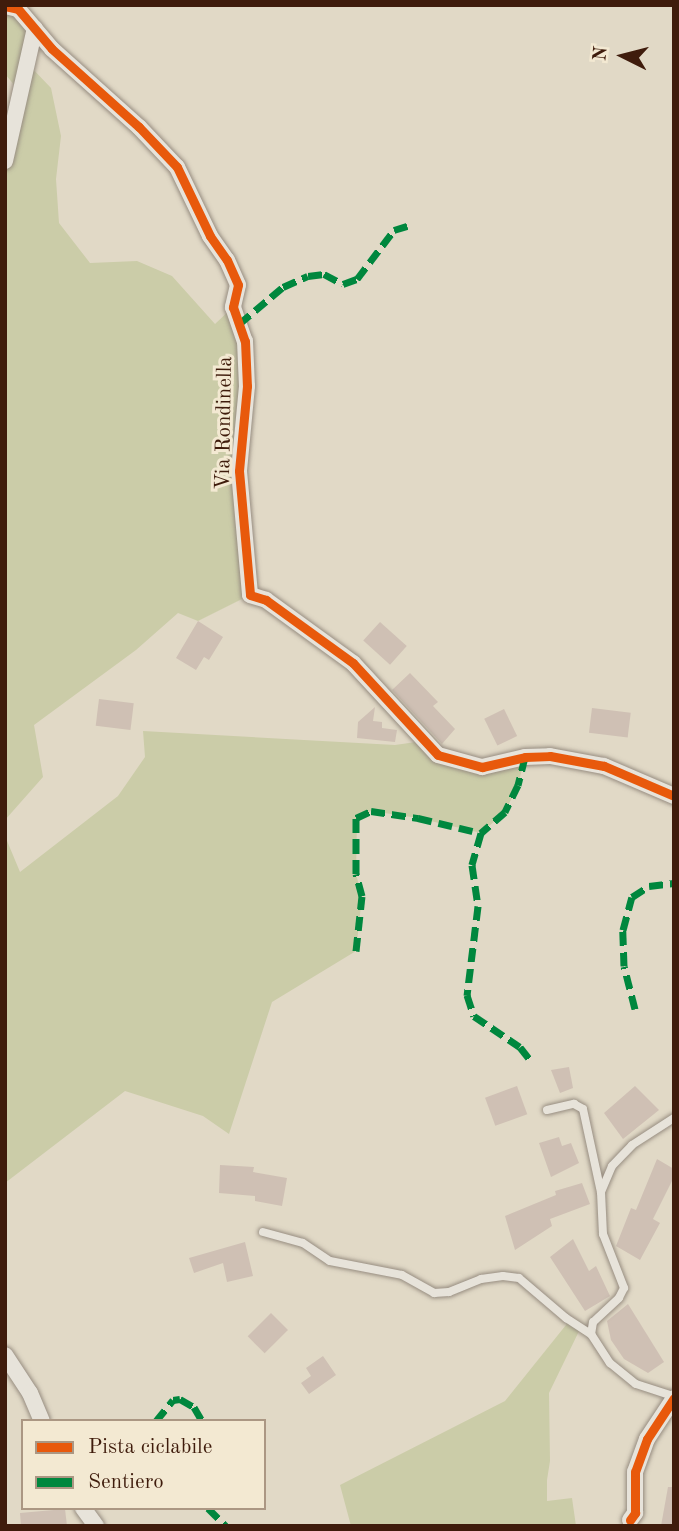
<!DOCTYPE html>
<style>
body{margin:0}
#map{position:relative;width:679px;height:1531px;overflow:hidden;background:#e1d9c6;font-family:"Old Standard TT",serif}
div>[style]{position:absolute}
.green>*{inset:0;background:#cbcca8}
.building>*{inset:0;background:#cfc0b4;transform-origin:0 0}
.roads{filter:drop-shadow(0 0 2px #978d81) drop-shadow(0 0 2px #978d81)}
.service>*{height:8px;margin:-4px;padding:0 4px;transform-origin:4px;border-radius:4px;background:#e7e3da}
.minor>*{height:16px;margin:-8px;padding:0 8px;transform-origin:8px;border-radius:8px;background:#e7e3da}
.quiet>*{height:7px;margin-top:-3.5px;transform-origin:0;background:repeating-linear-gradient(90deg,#00873e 0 14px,transparent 0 21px)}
.cycleway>*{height:9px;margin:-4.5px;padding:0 4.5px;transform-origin:4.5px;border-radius:4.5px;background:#e8590c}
span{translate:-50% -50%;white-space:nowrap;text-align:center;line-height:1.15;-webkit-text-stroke:6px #f3e9d2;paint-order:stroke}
.street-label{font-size:21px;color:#3f1c0c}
.frame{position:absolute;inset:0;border:7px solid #3f1c0c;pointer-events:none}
.legend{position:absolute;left:21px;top:1419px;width:245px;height:91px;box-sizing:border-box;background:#f3e9d2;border:2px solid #ab9783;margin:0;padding:9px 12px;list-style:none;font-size:21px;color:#3f1c0c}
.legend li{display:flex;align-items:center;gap:14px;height:35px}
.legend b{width:35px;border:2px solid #ab9783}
.north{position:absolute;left:588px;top:21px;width:70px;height:70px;-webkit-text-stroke:5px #f3e9d2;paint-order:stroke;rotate:276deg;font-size:19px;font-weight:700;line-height:28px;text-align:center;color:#3f1c0c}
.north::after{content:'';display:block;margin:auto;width:24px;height:32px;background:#3f1c0c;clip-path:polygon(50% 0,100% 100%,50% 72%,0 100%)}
</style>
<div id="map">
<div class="green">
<i style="clip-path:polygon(5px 5px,35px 28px,29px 65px,51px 88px,61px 136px,56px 179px,59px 223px,90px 263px,137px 261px,172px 276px,215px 324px,233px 307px,245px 341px,243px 420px,250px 595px,198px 621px,178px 613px,136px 650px,34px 725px,43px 777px,5px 820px,5px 161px,21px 93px,5px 74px)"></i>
<i style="clip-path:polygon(143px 731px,395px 745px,423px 741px,459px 762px,525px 757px,518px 785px,505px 812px,481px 833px,418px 818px,371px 811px,357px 818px,356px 874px,362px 896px,356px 951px,272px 1002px,229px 1134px,203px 1116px,125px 1091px,5px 1183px,5px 836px,20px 872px,118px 796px,145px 757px)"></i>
<i style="clip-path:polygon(570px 1320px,581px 1327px,549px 1393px,550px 1461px,547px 1480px,547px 1501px,572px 1498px,576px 1526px,351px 1526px,340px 1485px,505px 1401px)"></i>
</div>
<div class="building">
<i style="clip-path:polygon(198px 621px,223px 637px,209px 660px,204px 657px,196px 670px,176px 658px)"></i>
<i style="left:380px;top:622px;width:36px;height:25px;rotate:42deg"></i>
<i style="clip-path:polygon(410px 673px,438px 702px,433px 706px,455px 729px,442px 744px,392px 690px)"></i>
<i style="left:99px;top:699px;width:35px;height:27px;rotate:7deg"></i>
<i style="clip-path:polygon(375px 707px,373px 721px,382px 722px,382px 728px,397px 730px,395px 742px,357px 738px,358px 722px)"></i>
<i style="left:592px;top:708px;width:39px;height:25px;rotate:7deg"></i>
<i style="left:504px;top:709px;width:30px;height:22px;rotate:64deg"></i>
<i style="clip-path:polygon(569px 1067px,573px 1088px,560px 1093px,551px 1070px)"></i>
<i style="left:517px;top:1086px;width:30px;height:34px;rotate:70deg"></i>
<i style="clip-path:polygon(635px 1086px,659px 1110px,623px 1139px,604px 1113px)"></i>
<i style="clip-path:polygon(559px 1137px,562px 1146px,571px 1143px,579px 1163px,551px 1177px,539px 1143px)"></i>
<i style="clip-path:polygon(657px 1159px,674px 1169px,674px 1177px,653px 1219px,660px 1223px,640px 1260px,616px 1246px,631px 1208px,636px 1210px)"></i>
<i style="clip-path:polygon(220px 1165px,254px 1167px,253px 1172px,287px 1178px,282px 1206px,255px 1201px,255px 1196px,219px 1193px)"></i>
<i style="clip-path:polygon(582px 1183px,590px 1204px,550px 1219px,552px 1226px,515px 1250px,505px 1216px,556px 1195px,555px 1191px)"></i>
<i style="clip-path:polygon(573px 1239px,589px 1271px,596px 1266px,610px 1296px,585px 1311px,550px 1257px)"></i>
<i style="clip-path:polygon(245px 1242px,253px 1276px,227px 1282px,223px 1263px,194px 1273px,189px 1258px)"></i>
<i style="clip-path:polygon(628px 1304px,664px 1362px,648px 1373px,624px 1359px,611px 1340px,607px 1321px)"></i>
<i style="left:271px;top:1313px;width:24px;height:33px;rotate:45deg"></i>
<i style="clip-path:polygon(323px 1356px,336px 1375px,309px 1394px,301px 1383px,311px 1376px,306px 1368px)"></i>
<i style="clip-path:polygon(668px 1487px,674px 1487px,674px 1526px,661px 1526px)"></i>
<i style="clip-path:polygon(65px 1509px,67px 1526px,21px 1526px,20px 1513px)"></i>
</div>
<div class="roads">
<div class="service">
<i style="left:547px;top:1110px;width:28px;rotate:-13deg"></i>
<i style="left:574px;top:1104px;width:10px;rotate:29deg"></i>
<i style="left:583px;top:1109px;width:85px;rotate:77.8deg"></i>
<i style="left:601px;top:1192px;width:42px;rotate:87.3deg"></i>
<i style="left:603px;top:1234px;width:58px;rotate:68.7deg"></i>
<i style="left:624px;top:1288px;width:11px;rotate:117deg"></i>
<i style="left:619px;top:1298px;width:35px;rotate:137deg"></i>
<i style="left:593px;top:1322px;width:12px;rotate:99deg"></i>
<i style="left:591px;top:1334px;width:35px;rotate:57deg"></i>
<i style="left:610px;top:1363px;width:33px;rotate:39deg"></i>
<i style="left:636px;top:1384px;width:40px;rotate:18deg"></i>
<i style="left:601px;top:1192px;width:28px;rotate:-67deg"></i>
<i style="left:612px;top:1166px;width:29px;rotate:-46deg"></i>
<i style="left:632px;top:1145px;width:50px;rotate:-32.7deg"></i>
<i style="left:263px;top:1232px;width:41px;rotate:15.4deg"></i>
<i style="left:303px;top:1243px;width:32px;rotate:34deg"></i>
<i style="left:330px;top:1261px;width:73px;rotate:11deg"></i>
<i style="left:402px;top:1275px;width:37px;rotate:29deg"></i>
<i style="left:434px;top:1293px;width:15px;rotate:-4deg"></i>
<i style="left:449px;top:1292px;width:35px;rotate:-22deg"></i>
<i style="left:481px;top:1279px;width:22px;rotate:-8deg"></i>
<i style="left:503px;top:1276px;width:16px;rotate:7deg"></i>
<i style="left:519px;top:1278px;width:62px;rotate:40.4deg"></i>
<i style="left:566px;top:1318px;width:30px;rotate:33deg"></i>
</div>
<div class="minor">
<i style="left:5px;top:6px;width:13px;rotate:13deg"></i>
<i style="left:18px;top:9px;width:52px;rotate:49.6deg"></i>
<i style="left:52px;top:49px;width:117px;rotate:41.9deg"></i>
<i style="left:139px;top:127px;width:55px;rotate:46.5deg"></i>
<i style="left:177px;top:167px;width:76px;rotate:64.4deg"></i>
<i style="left:210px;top:236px;width:29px;rotate:55deg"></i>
<i style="left:227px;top:260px;width:27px;rotate:66deg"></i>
<i style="left:238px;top:285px;width:23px;rotate:103deg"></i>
<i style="left:233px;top:307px;width:36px;rotate:71deg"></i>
<i style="left:245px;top:341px;width:45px;rotate:87.5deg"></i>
<i style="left:247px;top:386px;width:85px;rotate:95.4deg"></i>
<i style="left:239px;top:471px;width:124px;rotate:84.9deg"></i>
<i style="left:250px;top:595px;width:17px;rotate:17deg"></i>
<i style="left:266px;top:600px;width:107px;rotate:35.9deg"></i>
<i style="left:353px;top:663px;width:125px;rotate:47.3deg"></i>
<i style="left:438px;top:755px;width:46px;rotate:15.3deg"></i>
<i style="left:482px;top:767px;width:44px;rotate:-13.1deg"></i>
<i style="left:525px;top:757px;width:25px;rotate:-2deg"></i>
<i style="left:550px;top:756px;width:55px;rotate:10.5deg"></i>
<i style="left:604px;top:766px;width:76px;rotate:23.2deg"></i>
<i style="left:5px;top:161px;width:136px;rotate:-77.3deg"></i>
<i style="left:5px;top:1355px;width:45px;rotate:56.7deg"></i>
<i style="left:30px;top:1393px;width:30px;rotate:67deg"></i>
<i style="left:83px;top:1508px;width:22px;rotate:54deg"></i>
<i style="left:630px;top:1520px;width:9px;rotate:-54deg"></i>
<i style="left:635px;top:1513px;width:41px;rotate:-90deg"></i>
<i style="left:635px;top:1472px;width:35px;rotate:-70deg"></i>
<i style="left:647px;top:1439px;width:49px;rotate:-56.6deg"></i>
</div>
</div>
<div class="quiet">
<i style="left:239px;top:324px;width:57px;rotate:-40.1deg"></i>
<i style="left:283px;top:287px;width:27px;rotate:-24deg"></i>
<i style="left:308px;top:276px;width:16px;rotate:-7deg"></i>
<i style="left:324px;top:274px;width:21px;rotate:28deg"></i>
<i style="left:343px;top:284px;width:15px;rotate:-20deg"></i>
<i style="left:357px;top:279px;width:61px;rotate:-52.9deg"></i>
<i style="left:394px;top:230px;width:14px;rotate:-17deg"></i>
<i style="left:525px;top:757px;width:29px;rotate:104deg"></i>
<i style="left:518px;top:785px;width:30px;rotate:116deg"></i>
<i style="left:505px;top:812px;width:32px;rotate:139deg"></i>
<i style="left:481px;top:833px;width:33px;rotate:106deg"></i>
<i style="left:472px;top:865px;width:41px;rotate:81.7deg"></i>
<i style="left:478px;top:906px;width:90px;rotate:97deg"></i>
<i style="left:467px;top:995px;width:22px;rotate:72deg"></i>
<i style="left:474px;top:1016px;width:55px;rotate:34deg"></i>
<i style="left:520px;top:1047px;width:18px;rotate:52deg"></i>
<i style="left:356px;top:951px;width:55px;rotate:-83.8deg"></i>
<i style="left:362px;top:896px;width:23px;rotate:-105deg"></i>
<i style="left:356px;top:874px;width:56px;rotate:-90deg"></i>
<i style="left:356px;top:818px;width:17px;rotate:-25deg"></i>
<i style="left:371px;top:811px;width:48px;rotate:8.5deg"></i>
<i style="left:418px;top:818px;width:65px;rotate:13.4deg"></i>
<i style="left:635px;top:1009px;width:44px;rotate:-104.3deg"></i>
<i style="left:624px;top:966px;width:36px;rotate:-92deg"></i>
<i style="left:623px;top:930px;width:34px;rotate:-75deg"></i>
<i style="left:632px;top:897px;width:20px;rotate:-33deg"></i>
<i style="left:649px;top:886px;width:25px;rotate:-7deg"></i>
<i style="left:156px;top:1421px;width:27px;rotate:-51deg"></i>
<i style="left:173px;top:1400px;width:7px;rotate:-8deg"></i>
<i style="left:180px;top:1399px;width:16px;rotate:30deg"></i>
<i style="left:194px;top:1407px;width:16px;rotate:60deg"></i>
<i style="left:208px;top:1508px;width:25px;rotate:45deg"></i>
</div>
<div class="cycleway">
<i style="left:5px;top:6px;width:13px;rotate:13deg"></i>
<i style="left:18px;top:9px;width:52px;rotate:49.6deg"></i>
<i style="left:52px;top:49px;width:117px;rotate:41.9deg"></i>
<i style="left:139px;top:127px;width:55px;rotate:46.5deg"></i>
<i style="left:177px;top:167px;width:76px;rotate:64.4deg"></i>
<i style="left:210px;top:236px;width:29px;rotate:55deg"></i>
<i style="left:227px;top:260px;width:27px;rotate:66deg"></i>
<i style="left:238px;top:285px;width:23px;rotate:103deg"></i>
<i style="left:233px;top:307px;width:36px;rotate:71deg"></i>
<i style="left:245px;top:341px;width:45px;rotate:87.5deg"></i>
<i style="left:247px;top:386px;width:85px;rotate:95.4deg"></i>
<i style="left:239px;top:471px;width:124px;rotate:84.9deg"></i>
<i style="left:250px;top:595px;width:17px;rotate:17deg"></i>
<i style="left:266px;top:600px;width:107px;rotate:35.9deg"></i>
<i style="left:353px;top:663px;width:125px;rotate:47.3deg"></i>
<i style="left:438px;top:755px;width:46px;rotate:15.3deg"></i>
<i style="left:482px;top:767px;width:44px;rotate:-13.1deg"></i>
<i style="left:525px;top:757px;width:25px;rotate:-2deg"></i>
<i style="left:550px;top:756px;width:55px;rotate:10.5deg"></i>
<i style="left:604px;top:766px;width:76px;rotate:23.2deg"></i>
<i style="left:630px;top:1520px;width:9px;rotate:-54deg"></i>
<i style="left:635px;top:1513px;width:41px;rotate:-90deg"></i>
<i style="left:635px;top:1472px;width:35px;rotate:-70deg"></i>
<i style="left:647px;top:1439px;width:49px;rotate:-56.6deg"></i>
</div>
<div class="street-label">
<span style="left:225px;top:423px;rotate:-89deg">Via Rondinella</span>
</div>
<div class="frame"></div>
<ul class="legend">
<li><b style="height:9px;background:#e8590c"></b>Pista ciclabile</li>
<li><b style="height:9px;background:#00873e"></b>Sentiero</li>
</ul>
<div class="north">N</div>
</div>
